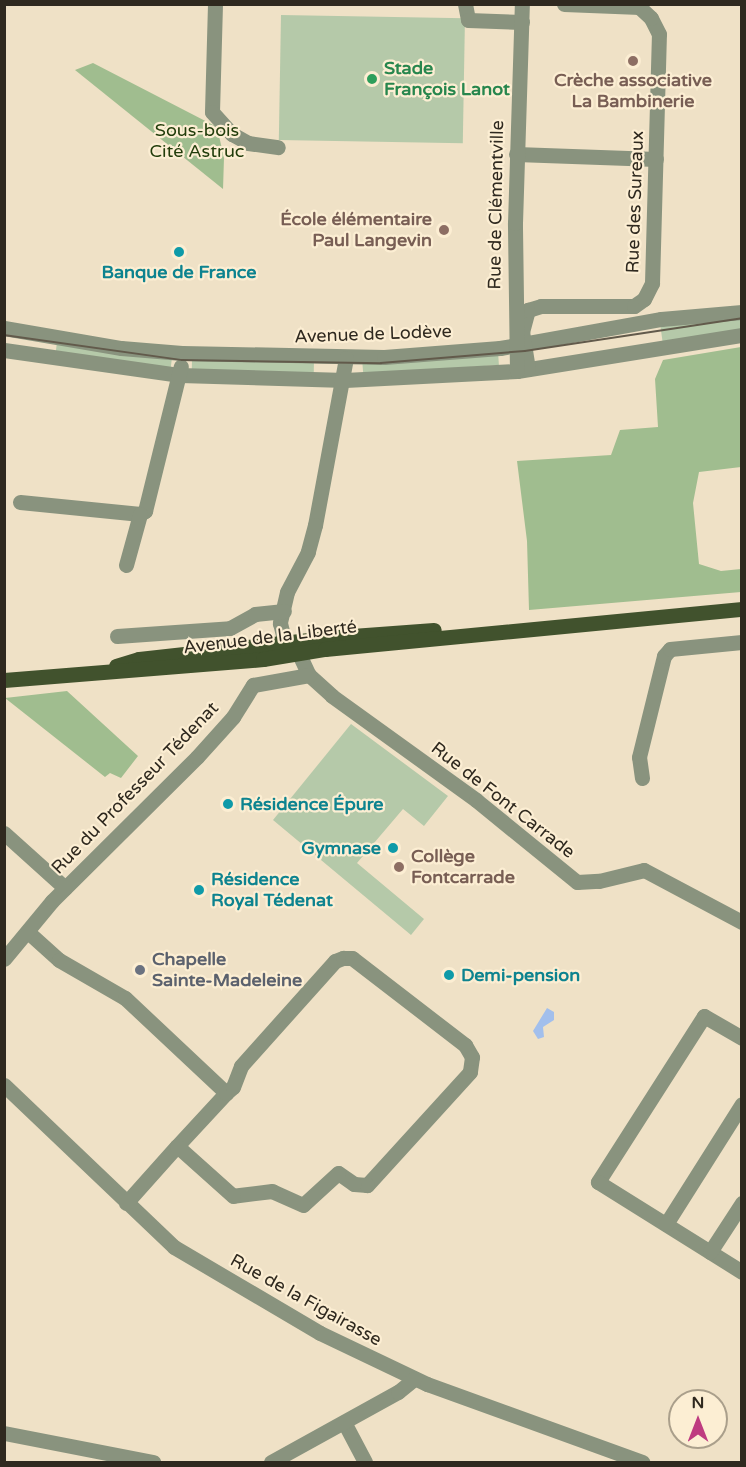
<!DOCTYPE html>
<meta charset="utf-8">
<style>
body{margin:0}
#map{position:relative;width:746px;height:1467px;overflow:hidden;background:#efe1c6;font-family:"Varela Round",sans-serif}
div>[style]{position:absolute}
.green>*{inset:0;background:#b5c9a9;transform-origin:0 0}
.forest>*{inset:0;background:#a0bd8f}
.water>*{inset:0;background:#a2bfec}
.minor>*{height:15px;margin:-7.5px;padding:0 7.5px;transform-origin:7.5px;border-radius:7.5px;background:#89937e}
.major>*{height:15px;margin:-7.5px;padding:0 7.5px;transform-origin:7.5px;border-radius:7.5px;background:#41522d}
.tram>*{height:1.5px;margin:-0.75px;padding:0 0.75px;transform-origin:0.75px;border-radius:0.75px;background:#625a4b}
.dots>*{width:16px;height:16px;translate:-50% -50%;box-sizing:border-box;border:3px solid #fceed3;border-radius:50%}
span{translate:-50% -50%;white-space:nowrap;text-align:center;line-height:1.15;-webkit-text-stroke:4.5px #fceed3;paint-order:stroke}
.leisure-label{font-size:18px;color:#27864d;font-weight:700}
.left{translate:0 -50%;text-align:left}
.education-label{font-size:18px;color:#785e54;font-weight:700}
.right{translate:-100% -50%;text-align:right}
.park-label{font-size:18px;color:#223d0b}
.street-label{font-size:18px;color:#2f291f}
.culture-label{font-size:18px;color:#0d838f;font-weight:700}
.worship-label{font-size:18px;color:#5b616d;font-weight:700}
.frame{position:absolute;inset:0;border:6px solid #2f291f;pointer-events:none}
.north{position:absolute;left:668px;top:1389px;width:60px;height:60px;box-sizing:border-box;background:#fceed3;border:2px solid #aa9f8b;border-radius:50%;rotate:0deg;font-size:16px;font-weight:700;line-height:24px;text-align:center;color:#2f291f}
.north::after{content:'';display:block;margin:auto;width:21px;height:27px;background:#be3b80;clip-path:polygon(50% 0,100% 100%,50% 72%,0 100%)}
</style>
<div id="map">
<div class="green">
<i style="left:281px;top:15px;width:184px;height:125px;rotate:1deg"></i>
<i style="clip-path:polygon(741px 316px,741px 332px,663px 345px,660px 323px)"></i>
<i style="left:57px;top:342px;width:116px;height:13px;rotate:7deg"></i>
<i style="left:498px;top:352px;width:13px;height:136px;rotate:86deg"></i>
<i style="left:192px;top:358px;width:122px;height:13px;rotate:1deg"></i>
<i style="clip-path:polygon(351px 724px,448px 796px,424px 826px,403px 809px,357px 863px,424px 919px,411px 935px,273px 820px)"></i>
</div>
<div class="forest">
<i style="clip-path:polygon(93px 63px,217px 127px,224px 158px,223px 189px,75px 70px)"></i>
<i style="clip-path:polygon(741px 347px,741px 467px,699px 472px,693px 503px,699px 564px,721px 571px,741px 569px,741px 592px,529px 610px,527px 541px,517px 461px,611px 455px,620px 430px,658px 427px,655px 379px,663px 360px)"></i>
<i style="clip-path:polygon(67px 691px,138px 756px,121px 778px,110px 773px,105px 777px,5px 698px)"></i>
</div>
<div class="water">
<i style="clip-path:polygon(547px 1008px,554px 1012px,554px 1020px,543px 1027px,544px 1037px,538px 1039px,533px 1031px)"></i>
</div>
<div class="minor">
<i style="left:215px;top:4px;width:108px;rotate:91.6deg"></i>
<i style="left:212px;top:112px;width:30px;rotate:48deg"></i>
<i style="left:232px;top:134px;width:18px;rotate:29deg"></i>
<i style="left:248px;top:143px;width:30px;rotate:8deg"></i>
<i style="left:465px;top:4px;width:16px;rotate:79deg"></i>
<i style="left:468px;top:20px;width:54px;rotate:2.1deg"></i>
<i style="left:564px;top:4px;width:76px;rotate:2.3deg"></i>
<i style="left:516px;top:154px;width:140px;rotate:2deg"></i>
<i style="left:4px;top:328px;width:119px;rotate:9.7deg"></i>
<i style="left:121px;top:348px;width:61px;rotate:4.7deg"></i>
<i style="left:182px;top:353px;width:202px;rotate:1.1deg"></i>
<i style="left:384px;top:357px;width:116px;rotate:-4.4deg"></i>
<i style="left:500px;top:348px;width:164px;rotate:-10.2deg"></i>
<i style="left:661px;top:319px;width:81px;rotate:-4.9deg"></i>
<i style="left:4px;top:350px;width:178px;rotate:8.1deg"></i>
<i style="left:180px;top:375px;width:165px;rotate:1.7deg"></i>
<i style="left:345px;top:380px;width:172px;rotate:-3deg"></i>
<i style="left:517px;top:371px;width:228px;rotate:-9.1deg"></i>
<i style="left:346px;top:358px;width:170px;rotate:100.5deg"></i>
<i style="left:315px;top:525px;width:28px;rotate:105deg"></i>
<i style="left:308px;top:552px;width:45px;rotate:117.7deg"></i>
<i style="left:287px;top:592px;width:32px;rotate:103deg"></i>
<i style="left:280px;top:623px;width:21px;rotate:76deg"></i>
<i style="left:285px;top:643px;width:18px;rotate:38deg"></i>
<i style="left:299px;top:654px;width:23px;rotate:65deg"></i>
<i style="left:309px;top:675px;width:31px;rotate:42deg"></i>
<i style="left:332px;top:696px;width:178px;rotate:35.8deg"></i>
<i style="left:476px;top:800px;width:130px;rotate:39.1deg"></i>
<i style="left:577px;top:882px;width:22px;rotate:-3deg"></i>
<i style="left:599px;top:881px;width:46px;rotate:-13.7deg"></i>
<i style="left:644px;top:870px;width:111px;rotate:28deg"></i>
<i style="left:528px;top:369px;width:37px;rotate:-99deg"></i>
<i style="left:522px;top:332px;width:23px;rotate:-75deg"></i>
<i style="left:528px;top:310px;width:14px;rotate:-17deg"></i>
<i style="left:541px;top:306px;width:93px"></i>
<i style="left:634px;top:306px;width:12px;rotate:-35deg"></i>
<i style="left:644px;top:299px;width:18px;rotate:-63deg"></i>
<i style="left:652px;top:283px;width:249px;rotate:-88.4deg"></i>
<i style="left:659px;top:34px;width:18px;rotate:-117deg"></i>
<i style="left:651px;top:18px;width:21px;rotate:-137deg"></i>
<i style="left:517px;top:371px;width:148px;rotate:-90.8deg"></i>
<i style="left:515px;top:223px;width:219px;rotate:-88.2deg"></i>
<i style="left:20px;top:502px;width:121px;rotate:5.7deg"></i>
<i style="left:140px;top:514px;width:6px;rotate:-31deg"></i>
<i style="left:145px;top:511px;width:149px;rotate:-76.1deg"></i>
<i style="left:126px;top:565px;width:53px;rotate:-74.6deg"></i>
<i style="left:117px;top:636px;width:113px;rotate:-4deg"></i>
<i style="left:230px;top:628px;width:29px;rotate:-29deg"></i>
<i style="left:255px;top:614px;width:29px;rotate:-6deg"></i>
<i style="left:642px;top:778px;width:21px;rotate:-98deg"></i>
<i style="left:639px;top:757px;width:104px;rotate:-76.1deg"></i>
<i style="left:664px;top:656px;width:9px;rotate:-49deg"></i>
<i style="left:670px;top:649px;width:72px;rotate:-5.6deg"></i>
<i style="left:4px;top:833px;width:82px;rotate:42deg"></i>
<i style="left:29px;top:933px;width:40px;rotate:42deg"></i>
<i style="left:59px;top:960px;width:76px;rotate:29.9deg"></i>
<i style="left:125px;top:998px;width:139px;rotate:43.2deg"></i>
<i style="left:4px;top:959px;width:75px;rotate:-50.4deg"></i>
<i style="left:52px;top:901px;width:204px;rotate:-44.8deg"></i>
<i style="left:197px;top:757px;width:54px;rotate:-48deg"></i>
<i style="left:233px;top:717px;width:38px;rotate:-58deg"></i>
<i style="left:253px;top:685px;width:57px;rotate:-10.1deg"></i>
<i style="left:742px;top:1038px;width:44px;rotate:-149.9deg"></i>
<i style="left:704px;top:1016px;width:197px;rotate:122.6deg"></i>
<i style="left:598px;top:1182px;width:170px;rotate:32deg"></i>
<i style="left:4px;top:1085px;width:235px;rotate:43.6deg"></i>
<i style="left:174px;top:1247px;width:169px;rotate:30.5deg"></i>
<i style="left:320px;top:1333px;width:119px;rotate:25.5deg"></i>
<i style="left:427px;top:1384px;width:229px;rotate:19.9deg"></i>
<i style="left:126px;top:1203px;width:76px;rotate:-48.2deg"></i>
<i style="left:177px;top:1146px;width:72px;rotate:-47.2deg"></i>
<i style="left:226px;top:1093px;width:9px;rotate:-41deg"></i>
<i style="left:233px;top:1087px;width:22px;rotate:-69deg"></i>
<i style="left:241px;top:1066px;width:141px;rotate:-48.2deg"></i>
<i style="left:335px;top:961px;width:9px;rotate:-21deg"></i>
<i style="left:343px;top:958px;width:9px"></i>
<i style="left:352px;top:958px;width:143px;rotate:37.6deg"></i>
<i style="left:465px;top:1045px;width:14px;rotate:60deg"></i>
<i style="left:472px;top:1057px;width:15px;rotate:98deg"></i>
<i style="left:470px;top:1072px;width:153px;rotate:132.3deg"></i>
<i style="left:367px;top:1185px;width:13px;rotate:-176deg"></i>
<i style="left:354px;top:1184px;width:19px;rotate:-145deg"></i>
<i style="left:338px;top:1173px;width:47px;rotate:137.6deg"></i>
<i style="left:303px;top:1205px;width:34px;rotate:-156deg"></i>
<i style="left:272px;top:1191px;width:39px;rotate:173deg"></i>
<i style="left:233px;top:1196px;width:75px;rotate:-138.2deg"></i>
<i style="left:666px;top:1224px;width:142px;rotate:-57.7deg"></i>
<i style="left:710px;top:1252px;width:59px;rotate:-56.9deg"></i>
<i style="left:345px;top:1424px;width:43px;rotate:62.2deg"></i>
<i style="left:4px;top:1433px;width:152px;rotate:11deg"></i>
<i style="left:271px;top:1462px;width:145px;rotate:-28.9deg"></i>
<i style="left:398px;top:1392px;width:21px;rotate:-39deg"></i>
</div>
<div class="major">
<i style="left:116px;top:666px;width:24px;rotate:-17deg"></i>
<i style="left:139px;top:659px;width:187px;rotate:-6.4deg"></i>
<i style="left:325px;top:638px;width:109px;rotate:-4.2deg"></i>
<i style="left:4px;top:680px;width:260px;rotate:-4.6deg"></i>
<i style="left:263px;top:659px;width:63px;rotate:-9.2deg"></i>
<i style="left:325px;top:649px;width:419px;rotate:-5.5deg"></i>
</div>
<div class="tram">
<i style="left:4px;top:335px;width:180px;rotate:8deg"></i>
<i style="left:182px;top:360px;width:199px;rotate:0.9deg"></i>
<i style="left:381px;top:363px;width:144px;rotate:-4.8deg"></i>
<i style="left:525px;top:351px;width:219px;rotate:-8.6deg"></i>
</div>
<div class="dots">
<i style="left:633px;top:61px;background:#8d6e63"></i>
<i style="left:372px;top:79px;background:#2e9e5b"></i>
<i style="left:444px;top:230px;background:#8d6e63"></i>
<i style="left:179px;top:252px;background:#0f9aa8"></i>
<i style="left:228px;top:804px;background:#0f9aa8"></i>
<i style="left:393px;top:848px;background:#0f9aa8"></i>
<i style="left:399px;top:867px;background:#8d6e63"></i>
<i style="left:199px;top:890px;background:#0f9aa8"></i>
<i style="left:140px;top:970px;background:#6b7280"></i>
<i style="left:449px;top:975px;background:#0f9aa8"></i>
</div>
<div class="leisure-label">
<span class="left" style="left:384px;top:79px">Stade<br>François Lanot</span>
</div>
<div class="education-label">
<span style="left:633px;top:91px">Crèche associative<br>La Bambinerie</span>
<span class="right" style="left:432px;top:230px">École élémentaire<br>Paul Langevin</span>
<span class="left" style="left:411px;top:867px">Collège<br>Fontcarrade</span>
</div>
<div class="park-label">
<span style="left:197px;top:141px">Sous-bois<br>Cité Astruc</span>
</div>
<div class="street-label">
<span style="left:635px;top:202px;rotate:-88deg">Rue des Sureaux</span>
<span style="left:496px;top:205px;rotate:-89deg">Rue de Clémentville</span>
<span style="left:373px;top:334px;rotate:-2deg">Avenue de Lodève</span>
<span style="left:270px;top:637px;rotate:-7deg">Avenue de la Liberté</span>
<span style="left:135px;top:788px;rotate:-46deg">Rue du Professeur Tédenat</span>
<span style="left:503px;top:800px;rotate:38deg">Rue de Font Carrade</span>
<span style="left:306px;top:1300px;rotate:29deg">Rue de la Figairasse</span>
</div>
<div class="culture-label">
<span style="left:179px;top:272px">Banque de France</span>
<span class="left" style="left:240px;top:804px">Résidence Épure</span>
<span class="right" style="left:381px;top:848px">Gymnase</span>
<span class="left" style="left:211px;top:890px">Résidence<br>Royal Tédenat</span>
<span class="left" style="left:461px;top:975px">Demi-pension</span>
</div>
<div class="worship-label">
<span class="left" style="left:152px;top:970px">Chapelle<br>Sainte-Madeleine</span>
</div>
<div class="frame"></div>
<div class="north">N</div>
</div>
